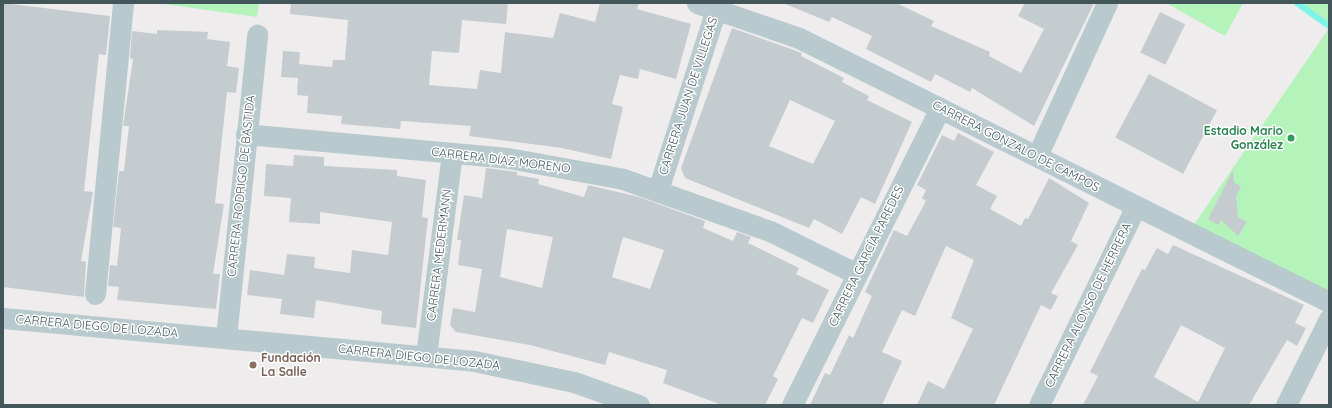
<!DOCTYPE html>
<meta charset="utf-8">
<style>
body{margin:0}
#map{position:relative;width:1332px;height:408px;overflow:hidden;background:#efeced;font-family:Quicksand,sans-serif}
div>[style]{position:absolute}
.green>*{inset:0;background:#b4f3ba}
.stream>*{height:6px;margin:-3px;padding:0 3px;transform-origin:3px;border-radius:3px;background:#7cf4ea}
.building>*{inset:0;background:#c5ccd0;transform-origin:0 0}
.minor>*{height:21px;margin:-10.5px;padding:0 10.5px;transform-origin:10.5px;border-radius:10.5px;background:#b8cacd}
.dots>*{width:11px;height:11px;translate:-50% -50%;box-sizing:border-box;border:2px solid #fff;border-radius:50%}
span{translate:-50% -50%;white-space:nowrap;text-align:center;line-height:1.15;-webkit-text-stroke:3px #fff;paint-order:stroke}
.street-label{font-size:12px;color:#43575b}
.leisure-label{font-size:12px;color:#27864d;font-weight:700}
.right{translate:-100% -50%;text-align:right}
.education-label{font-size:12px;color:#785e54;font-weight:700}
.left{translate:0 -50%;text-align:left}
.frame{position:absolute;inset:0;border:4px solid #43575b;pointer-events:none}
</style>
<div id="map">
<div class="green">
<i style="clip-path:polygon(156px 3px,259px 3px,257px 17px)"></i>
<i style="clip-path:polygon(1166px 3px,1243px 3px,1225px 36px)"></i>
<i style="clip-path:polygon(1297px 3px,1329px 3px,1329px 26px)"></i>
<i style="clip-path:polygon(1329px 28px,1329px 302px,1189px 232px)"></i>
</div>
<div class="stream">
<i style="left:1297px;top:3px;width:39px;rotate:36deg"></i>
</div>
<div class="building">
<i style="clip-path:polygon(3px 3px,110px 16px,106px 55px,99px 54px,84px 191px,93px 192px,81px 261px,86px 262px,84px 297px,3px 287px)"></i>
<i style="clip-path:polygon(291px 3px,508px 3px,506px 24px,462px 20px,459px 53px,432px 51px,429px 85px,477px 89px,480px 70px,501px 73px,505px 32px,553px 38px,560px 13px,595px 22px,600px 3px,639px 3px,637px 9px,691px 24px,676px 79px,640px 69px,638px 79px,620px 75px,612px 104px,623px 107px,611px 159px,562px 148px,469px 136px,471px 126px,401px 121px,400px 129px,341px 124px,342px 116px,307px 113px,308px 96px,297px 95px,298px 78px,281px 77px,283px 51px,300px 52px,299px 64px,332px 67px,333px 60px,345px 60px,348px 20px,290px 14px)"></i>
<i style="clip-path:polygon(783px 3px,896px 3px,934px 21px,931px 26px,990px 52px,989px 56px,1021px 73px,1044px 29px,1018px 16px,1025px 3px,1094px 3px,1034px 126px,972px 88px,970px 92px,935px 74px,931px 82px,866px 49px,872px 36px,832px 17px,829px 22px)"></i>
<i style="left:1160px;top:12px;width:28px;height:45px;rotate:26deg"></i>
<i style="clip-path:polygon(evenodd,732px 28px,802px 53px,801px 56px,844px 78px,842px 82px,869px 96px,867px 100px,912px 122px,875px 204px,861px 197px,842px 234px,814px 219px,809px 228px,685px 178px,681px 168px,732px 28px,790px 100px,835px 121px,813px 164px,769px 146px,790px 100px)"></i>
<i style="clip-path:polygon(157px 30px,208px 32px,207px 39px,230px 42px,227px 66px,239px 68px,236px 93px,227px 92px,215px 203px,224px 204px,213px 274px,220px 274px,216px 309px,117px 300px,119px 287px,108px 286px,110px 265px,117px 266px,121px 228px,113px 227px,119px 171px,124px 171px,129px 126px,123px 126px,133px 59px,130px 58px,132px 31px,157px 34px)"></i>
<i style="left:1149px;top:74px;width:77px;height:72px;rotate:28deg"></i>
<i style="clip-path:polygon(958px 133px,994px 152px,976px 185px,997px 196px,990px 209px,1021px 226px,1025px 218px,1028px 219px,1049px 178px,1089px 203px,1071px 241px,1078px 245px,1051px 293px,1058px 296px,1051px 310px,1041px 305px,994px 405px,917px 405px,928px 381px,944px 389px,973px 329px,951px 318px,974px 260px,946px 246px,915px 316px,902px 310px,882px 352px,902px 361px,882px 405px,810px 405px,825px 373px,830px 375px,849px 335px,853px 338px,872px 296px,865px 292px,894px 230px,907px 236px,926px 201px,922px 198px,926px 190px,917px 185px,942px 135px,954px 141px)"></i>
<i style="clip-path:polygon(294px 155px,324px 157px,324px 166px,397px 170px,397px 176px,426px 180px,422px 217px,428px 218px,416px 328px,381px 324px,382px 311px,316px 300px,314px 318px,280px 314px,282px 299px,247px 295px,250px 270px,284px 275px,287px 254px,315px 257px,314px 268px,350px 273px,352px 250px,388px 255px,392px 222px,320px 212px,320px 224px,289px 222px,291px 198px,264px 196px,266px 164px,293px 166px)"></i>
<i style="clip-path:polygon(evenodd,486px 168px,517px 172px,517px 175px,539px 179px,538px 184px,584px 197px,588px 185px,639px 197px,705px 221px,703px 228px,733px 241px,737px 232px,751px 237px,748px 243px,799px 268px,796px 274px,829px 290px,813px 323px,802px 318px,773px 376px,778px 379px,765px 405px,722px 405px,663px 383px,667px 370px,609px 352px,605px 365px,530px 345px,456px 332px,450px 325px,453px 308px,475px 312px,482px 269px,458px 265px,461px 240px,457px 240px,464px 195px,482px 198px,486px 168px,507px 229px,553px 237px,542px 288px,500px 277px,507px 229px,486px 168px,623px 237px,664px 250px,650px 289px,612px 277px,623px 237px)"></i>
<i style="clip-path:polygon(1233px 170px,1234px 182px,1241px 187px,1236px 196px,1238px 217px,1247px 222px,1238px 236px,1221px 220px,1218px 225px,1208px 219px)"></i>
<i style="clip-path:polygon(evenodd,1173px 245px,1304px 305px,1295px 323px,1306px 328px,1297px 346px,1287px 340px,1249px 405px,1083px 405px,1098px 376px,1090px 372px,1142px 269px,1145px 270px,1157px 248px,1168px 254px,1173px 245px,1181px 325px,1225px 348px,1198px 402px,1154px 377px,1181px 325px)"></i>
</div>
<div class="minor">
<i style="left:697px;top:3px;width:108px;rotate:18.9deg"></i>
<i style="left:799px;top:38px;width:592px;rotate:26.48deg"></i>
<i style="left:246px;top:134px;width:263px;rotate:5.2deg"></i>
<i style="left:508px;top:158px;width:117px;rotate:10.3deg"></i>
<i style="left:623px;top:179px;width:156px;rotate:19.5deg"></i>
<i style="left:770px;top:231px;width:97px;rotate:26.3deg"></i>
<i style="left:1037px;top:156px;width:168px;rotate:-65.4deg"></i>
<i style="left:658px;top:190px;width:196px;rotate:-72.2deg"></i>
<i style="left:95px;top:294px;width:292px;rotate:-84.5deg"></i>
<i style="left:3px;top:318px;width:473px;rotate:5.2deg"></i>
<i style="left:474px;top:361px;width:102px;rotate:11.9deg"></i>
<i style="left:574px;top:382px;width:69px;rotate:19.5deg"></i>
<i style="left:226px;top:337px;width:304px;rotate:-84.1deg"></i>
<i style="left:426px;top:356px;width:204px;rotate:-82.7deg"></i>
<i style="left:792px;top:405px;width:332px;rotate:-63.5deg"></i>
<i style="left:1039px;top:405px;width:221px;rotate:-64deg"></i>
<i style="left:1286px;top:405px;width:96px;rotate:-63.4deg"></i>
</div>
<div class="dots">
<i style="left:1291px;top:138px;background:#2e9e5b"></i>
<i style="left:253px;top:365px;background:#8d6e63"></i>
</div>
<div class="street-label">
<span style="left:688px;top:96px;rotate:-72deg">CARRERA JUAN DE VILLEGAS</span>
<span style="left:1016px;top:146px;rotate:27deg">CARRERA GONZALO DE CAMPOS</span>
<span style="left:501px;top:160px;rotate:7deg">CARRERA DÍAZ MORENO</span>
<span style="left:241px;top:186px;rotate:-84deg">CARRERA RODRIGO DE BASTIDA</span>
<span style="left:439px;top:255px;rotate:-83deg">CARRERA MEDERMANN</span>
<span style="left:866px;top:256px;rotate:-64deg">CARRERA GARCÍA PAREDES</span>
<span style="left:1088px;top:305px;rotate:-64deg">CARRERA ALONSO DE HERRERA</span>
<span style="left:97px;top:326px;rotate:5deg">CARRERA DIEGO DE LOZADA</span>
<span style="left:419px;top:357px;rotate:6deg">CARRERA DIEGO DE LOZADA</span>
</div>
<div class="leisure-label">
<span class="right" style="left:1283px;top:138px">Estadio Mario<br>González</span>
</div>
<div class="education-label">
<span class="left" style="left:261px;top:365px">Fundación<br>La Salle</span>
</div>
<div class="frame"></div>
</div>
